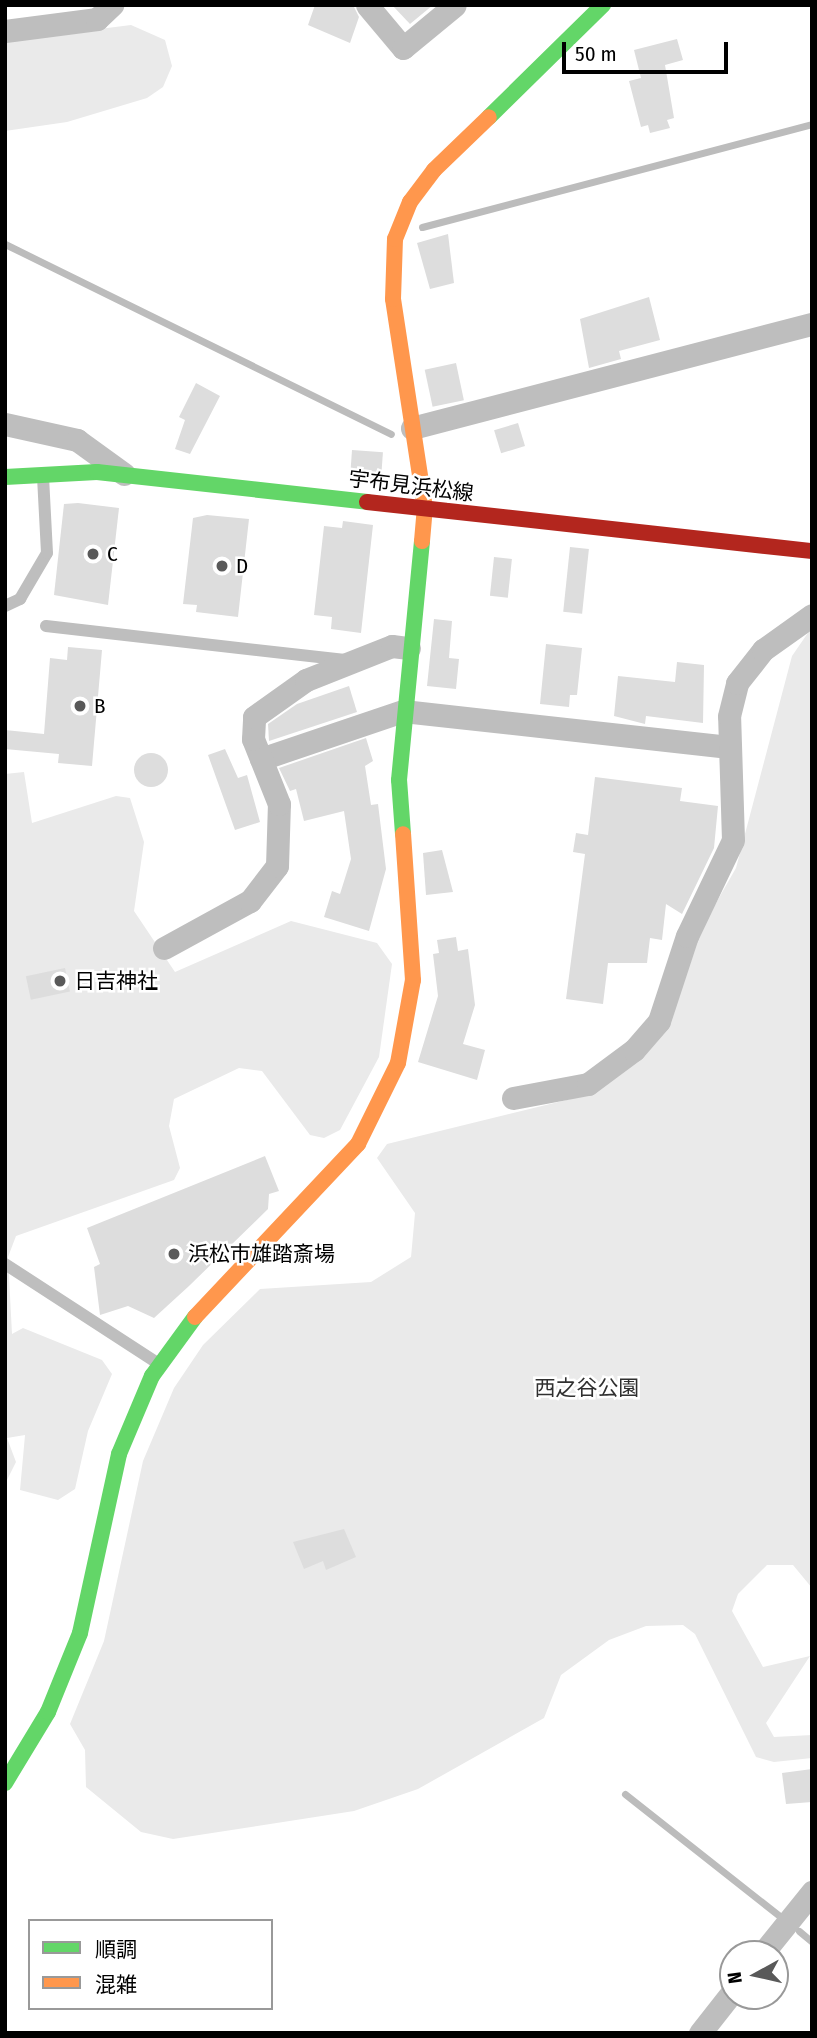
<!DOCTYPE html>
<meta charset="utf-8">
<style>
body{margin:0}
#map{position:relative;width:817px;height:2038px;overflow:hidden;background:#fff;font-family:"Fira Sans Condensed","Noto Sans JP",sans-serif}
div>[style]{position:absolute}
.green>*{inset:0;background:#eaeaea}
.stream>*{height:7px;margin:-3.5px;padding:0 3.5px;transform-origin:3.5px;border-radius:3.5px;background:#bcbcbc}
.building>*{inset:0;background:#ddd;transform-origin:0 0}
.round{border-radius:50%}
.lane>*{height:12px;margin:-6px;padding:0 6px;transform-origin:6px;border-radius:6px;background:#bebebe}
.street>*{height:23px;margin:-11.5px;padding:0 11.5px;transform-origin:11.5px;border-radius:11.5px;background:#bebebe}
.fast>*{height:16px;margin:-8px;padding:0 8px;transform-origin:8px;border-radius:8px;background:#63d668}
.slow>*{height:16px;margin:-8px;padding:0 8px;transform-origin:8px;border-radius:8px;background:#ff974d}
.jam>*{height:16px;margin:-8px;padding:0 8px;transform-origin:8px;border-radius:8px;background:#b3261e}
.dots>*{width:19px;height:19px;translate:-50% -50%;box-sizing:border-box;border:4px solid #fff;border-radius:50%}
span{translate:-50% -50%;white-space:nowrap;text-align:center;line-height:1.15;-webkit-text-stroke:5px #fff;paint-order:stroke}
.street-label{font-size:21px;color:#000}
.poi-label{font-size:21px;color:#000}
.left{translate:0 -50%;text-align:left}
.park-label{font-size:21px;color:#303030}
.frame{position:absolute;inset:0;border:7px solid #000;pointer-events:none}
.legend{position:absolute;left:28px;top:1919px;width:245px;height:91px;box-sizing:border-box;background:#fff;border:2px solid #999;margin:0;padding:9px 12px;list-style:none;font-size:21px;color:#000}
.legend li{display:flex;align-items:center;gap:14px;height:35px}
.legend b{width:35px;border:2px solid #999}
.north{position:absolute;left:719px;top:1940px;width:70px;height:70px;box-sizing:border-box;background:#fff;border:2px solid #999;border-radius:50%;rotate:262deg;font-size:19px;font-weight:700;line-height:28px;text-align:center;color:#000}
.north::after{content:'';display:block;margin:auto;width:24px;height:32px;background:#595959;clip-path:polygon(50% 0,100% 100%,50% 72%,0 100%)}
.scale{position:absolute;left:562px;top:42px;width:166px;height:32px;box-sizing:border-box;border:4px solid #000;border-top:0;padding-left:9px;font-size:21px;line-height:24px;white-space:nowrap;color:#000;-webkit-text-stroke:5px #fff;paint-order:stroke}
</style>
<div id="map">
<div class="green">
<i style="clip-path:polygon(131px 25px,165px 40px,172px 66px,163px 87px,147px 98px,67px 122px,5px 131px,5px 41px)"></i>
<i style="clip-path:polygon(812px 627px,812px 1588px,793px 1565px,767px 1565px,738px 1594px,732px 1611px,763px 1667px,810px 1656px,766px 1723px,774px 1737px,812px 1735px,812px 1758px,774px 1762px,756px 1757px,695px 1634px,683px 1625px,646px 1626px,609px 1640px,561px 1675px,544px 1718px,418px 1789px,354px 1811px,173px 1839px,141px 1832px,86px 1787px,85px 1750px,70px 1724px,104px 1641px,143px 1461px,174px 1388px,203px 1345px,260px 1289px,371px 1282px,411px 1257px,415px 1213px,377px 1158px,387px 1144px,591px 1094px,656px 1043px,676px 1006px,700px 931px,736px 868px,792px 656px)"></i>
<i style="clip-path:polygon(24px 772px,32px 823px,116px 796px,130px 798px,144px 842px,134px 911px,175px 972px,291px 921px,377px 943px,392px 964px,379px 1057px,340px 1130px,324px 1138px,310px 1135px,262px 1071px,239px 1068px,174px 1099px,169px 1126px,180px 1168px,174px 1180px,16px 1236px,8px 1257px,12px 1334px,23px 1328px,102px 1360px,112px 1374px,88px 1431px,75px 1489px,58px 1500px,20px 1490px,25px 1435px,7px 1438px,16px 1462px,5px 1484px,5px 774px)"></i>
</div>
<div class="stream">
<i style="left:422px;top:227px;width:403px;rotate:-14.8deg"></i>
<i style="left:5px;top:244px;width:430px;rotate:26.2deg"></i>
<i style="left:625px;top:1794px;width:199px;rotate:38.3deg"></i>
<i style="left:799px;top:1931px;width:17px;rotate:40deg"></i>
</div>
<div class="building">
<i style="clip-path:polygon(315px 5px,353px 5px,359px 17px,350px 43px,308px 25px)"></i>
<i style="clip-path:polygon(392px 5px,433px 5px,410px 24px)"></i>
<i style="clip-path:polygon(677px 39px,683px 60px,665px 65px,674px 118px,667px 120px,670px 128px,650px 133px,648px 125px,641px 127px,629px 81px,641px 78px,634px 50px)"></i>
<i style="clip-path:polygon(448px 234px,454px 283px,430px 289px,417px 243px)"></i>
<i style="clip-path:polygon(649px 297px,660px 340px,619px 351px,621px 359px,589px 368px,580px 319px)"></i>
<i style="left:456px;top:363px;width:38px;height:32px;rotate:78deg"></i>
<i style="clip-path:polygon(196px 383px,220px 396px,190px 454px,175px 449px,185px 420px,179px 417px)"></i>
<i style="left:518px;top:423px;width:24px;height:25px;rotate:73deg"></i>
<i style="left:352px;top:450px;width:31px;height:31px;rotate:4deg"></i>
<i style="clip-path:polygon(78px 503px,119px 508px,108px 605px,54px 595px,64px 504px)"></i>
<i style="clip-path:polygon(207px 515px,249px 519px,238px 617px,196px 612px,197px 605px,183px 604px,193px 518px)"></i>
<i style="clip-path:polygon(343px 521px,373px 525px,361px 633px,331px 629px,332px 617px,314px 615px,324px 526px,342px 528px)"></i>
<i style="left:570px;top:547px;width:19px;height:65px;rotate:6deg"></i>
<i style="left:494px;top:557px;width:18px;height:39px;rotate:6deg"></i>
<i style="clip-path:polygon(434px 619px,452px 621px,449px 658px,459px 659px,456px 689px,427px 686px)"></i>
<i style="clip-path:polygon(546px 644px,582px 648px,577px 695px,570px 695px,569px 707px,540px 704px)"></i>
<i style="clip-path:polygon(68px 647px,102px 650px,92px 766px,58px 763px,59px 754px,5px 749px,5px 730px,44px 734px,50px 658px,67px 660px)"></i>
<i style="clip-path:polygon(677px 662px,704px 665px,703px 723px,646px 716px,645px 724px,614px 716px,618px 676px,675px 682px)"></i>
<i style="clip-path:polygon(349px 686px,357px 712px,269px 741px,268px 724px,297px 704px)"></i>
<i style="clip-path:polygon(366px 738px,373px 761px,365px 766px,371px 805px,378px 804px,386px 869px,369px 931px,324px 917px,332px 891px,340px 894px,351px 859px,344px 811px,304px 821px,296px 789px,290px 791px,279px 768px)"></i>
<i style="clip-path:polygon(225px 749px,238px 778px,247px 775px,260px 822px,235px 830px,208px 755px)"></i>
<i class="round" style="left:134px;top:753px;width:34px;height:34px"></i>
<i style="clip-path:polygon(595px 777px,682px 788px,680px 801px,718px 806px,714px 848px,682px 914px,666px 904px,662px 940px,650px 938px,647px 963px,608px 963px,603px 1004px,566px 999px,585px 854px,573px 852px,576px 833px,588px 835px)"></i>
<i style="clip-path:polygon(442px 850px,453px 892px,426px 895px,423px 853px)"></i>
<i style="clip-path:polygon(456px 937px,458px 951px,468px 949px,475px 1005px,463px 1044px,485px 1050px,477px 1080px,418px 1062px,438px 996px,433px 954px,439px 953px,437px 940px)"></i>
<i style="left:65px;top:968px;width:24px;height:40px;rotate:78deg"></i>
<i style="clip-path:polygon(265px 1156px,279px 1191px,269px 1194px,268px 1209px,189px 1286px,154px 1318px,128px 1306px,100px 1315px,94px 1267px,100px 1264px,87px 1228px)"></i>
<i style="clip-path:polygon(344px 1529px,356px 1557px,326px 1570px,323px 1561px,304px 1569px,293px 1542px)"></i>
<i style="clip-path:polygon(812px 1769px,812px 1802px,786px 1804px,782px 1773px)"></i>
</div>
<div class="lane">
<i style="left:5px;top:606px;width:17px;rotate:-25deg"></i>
<i style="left:20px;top:599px;width:53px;rotate:-59.6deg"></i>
<i style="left:47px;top:553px;width:77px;rotate:-93deg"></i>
<i style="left:46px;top:626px;width:301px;rotate:6.5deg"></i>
<i style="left:5px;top:1264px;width:184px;rotate:33deg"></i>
</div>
<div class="street">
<i style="left:367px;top:5px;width:56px;rotate:50.1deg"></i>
<i style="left:403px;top:48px;width:67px;rotate:-39.6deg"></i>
<i style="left:5px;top:31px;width:93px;rotate:-7.4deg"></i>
<i style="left:97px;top:19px;width:21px;rotate:-43deg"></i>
<i style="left:5px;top:424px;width:74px;rotate:12.5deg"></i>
<i style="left:77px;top:440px;width:58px;rotate:35.9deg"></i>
<i style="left:412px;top:428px;width:413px;rotate:-14.6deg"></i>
<i style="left:261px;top:759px;width:150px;rotate:-18.7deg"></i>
<i style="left:403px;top:711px;width:328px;rotate:6.3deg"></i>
<i style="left:164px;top:948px;width:98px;rotate:-28.7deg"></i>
<i style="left:250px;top:901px;width:44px;rotate:-52.4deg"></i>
<i style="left:277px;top:866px;width:62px;rotate:-88.2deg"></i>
<i style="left:279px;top:804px;width:70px;rotate:-111.8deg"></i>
<i style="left:253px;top:739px;width:22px;rotate:-87deg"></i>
<i style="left:254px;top:717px;width:64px;rotate:-35.4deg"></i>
<i style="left:306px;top:680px;width:92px;rotate:-21.6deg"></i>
<i style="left:392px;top:646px;width:17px;rotate:7deg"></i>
<i style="left:513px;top:1098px;width:76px;rotate:-10.6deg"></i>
<i style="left:588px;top:1084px;width:57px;rotate:-36.5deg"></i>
<i style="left:634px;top:1050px;width:38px;rotate:-49deg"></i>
<i style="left:659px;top:1021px;width:89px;rotate:-71.8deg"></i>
<i style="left:687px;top:936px;width:106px;rotate:-64.4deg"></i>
<i style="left:733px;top:840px;width:124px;rotate:-91.8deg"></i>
<i style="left:729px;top:716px;width:34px;rotate:-76deg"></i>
<i style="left:737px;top:683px;width:42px;rotate:-51.8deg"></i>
<i style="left:763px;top:650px;width:60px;rotate:-35.5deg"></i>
<i style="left:762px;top:1954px;width:80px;rotate:-51.1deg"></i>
<i style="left:700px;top:2033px;width:53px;rotate:-51.8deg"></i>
</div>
<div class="fast">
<i style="left:489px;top:117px;width:160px;rotate:-44.5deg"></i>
<i style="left:5px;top:477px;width:92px;rotate:-3.1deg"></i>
<i style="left:97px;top:472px;width:272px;rotate:6.3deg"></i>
<i style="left:403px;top:834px;width:54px;rotate:-94.2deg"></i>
<i style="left:399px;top:780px;width:240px;rotate:-84.5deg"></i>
<i style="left:5px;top:1783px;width:83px;rotate:-58.8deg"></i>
<i style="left:48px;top:1712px;width:85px;rotate:-67.9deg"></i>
<i style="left:80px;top:1633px;width:183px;rotate:-77.7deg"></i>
<i style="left:119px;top:1454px;width:85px;rotate:-67.1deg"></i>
<i style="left:152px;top:1376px;width:73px;rotate:-53.9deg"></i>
</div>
<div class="slow">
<i style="left:422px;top:541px;width:33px;rotate:-85deg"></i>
<i style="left:425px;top:508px;width:211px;rotate:-98.7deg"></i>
<i style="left:393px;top:299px;width:60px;rotate:-88.1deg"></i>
<i style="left:395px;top:239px;width:40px;rotate:-68deg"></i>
<i style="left:410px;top:202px;width:40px;rotate:-53deg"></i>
<i style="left:434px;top:170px;width:76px;rotate:-43.9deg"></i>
<i style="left:195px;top:1317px;width:238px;rotate:-46.7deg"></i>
<i style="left:358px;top:1144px;width:90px;rotate:-63.7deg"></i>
<i style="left:398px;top:1063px;width:84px;rotate:-79.8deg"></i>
<i style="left:413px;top:980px;width:146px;rotate:-93.9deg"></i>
</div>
<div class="jam">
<i style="left:367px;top:502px;width:448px;rotate:6.3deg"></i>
</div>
<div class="dots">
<i style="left:93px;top:554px;background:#595959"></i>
<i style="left:222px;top:566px;background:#595959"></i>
<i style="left:80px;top:706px;background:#595959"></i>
<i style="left:60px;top:981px;background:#595959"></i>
<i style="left:174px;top:1254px;background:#595959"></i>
</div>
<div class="street-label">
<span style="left:411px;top:486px;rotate:7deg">宇布見浜松線</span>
</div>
<div class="poi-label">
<span class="left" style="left:107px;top:554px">C</span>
<span class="left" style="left:236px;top:566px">D</span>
<span class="left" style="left:94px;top:706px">B</span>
<span class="left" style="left:74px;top:981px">日吉神社</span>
<span class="left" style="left:188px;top:1254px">浜松市雄踏斎場</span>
</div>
<div class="park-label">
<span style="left:587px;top:1388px">西之谷公園</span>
</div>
<div class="frame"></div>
<ul class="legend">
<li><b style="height:9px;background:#63d668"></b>順調</li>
<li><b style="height:9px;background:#ff974d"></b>混雑</li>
</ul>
<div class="north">N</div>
<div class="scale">50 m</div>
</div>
